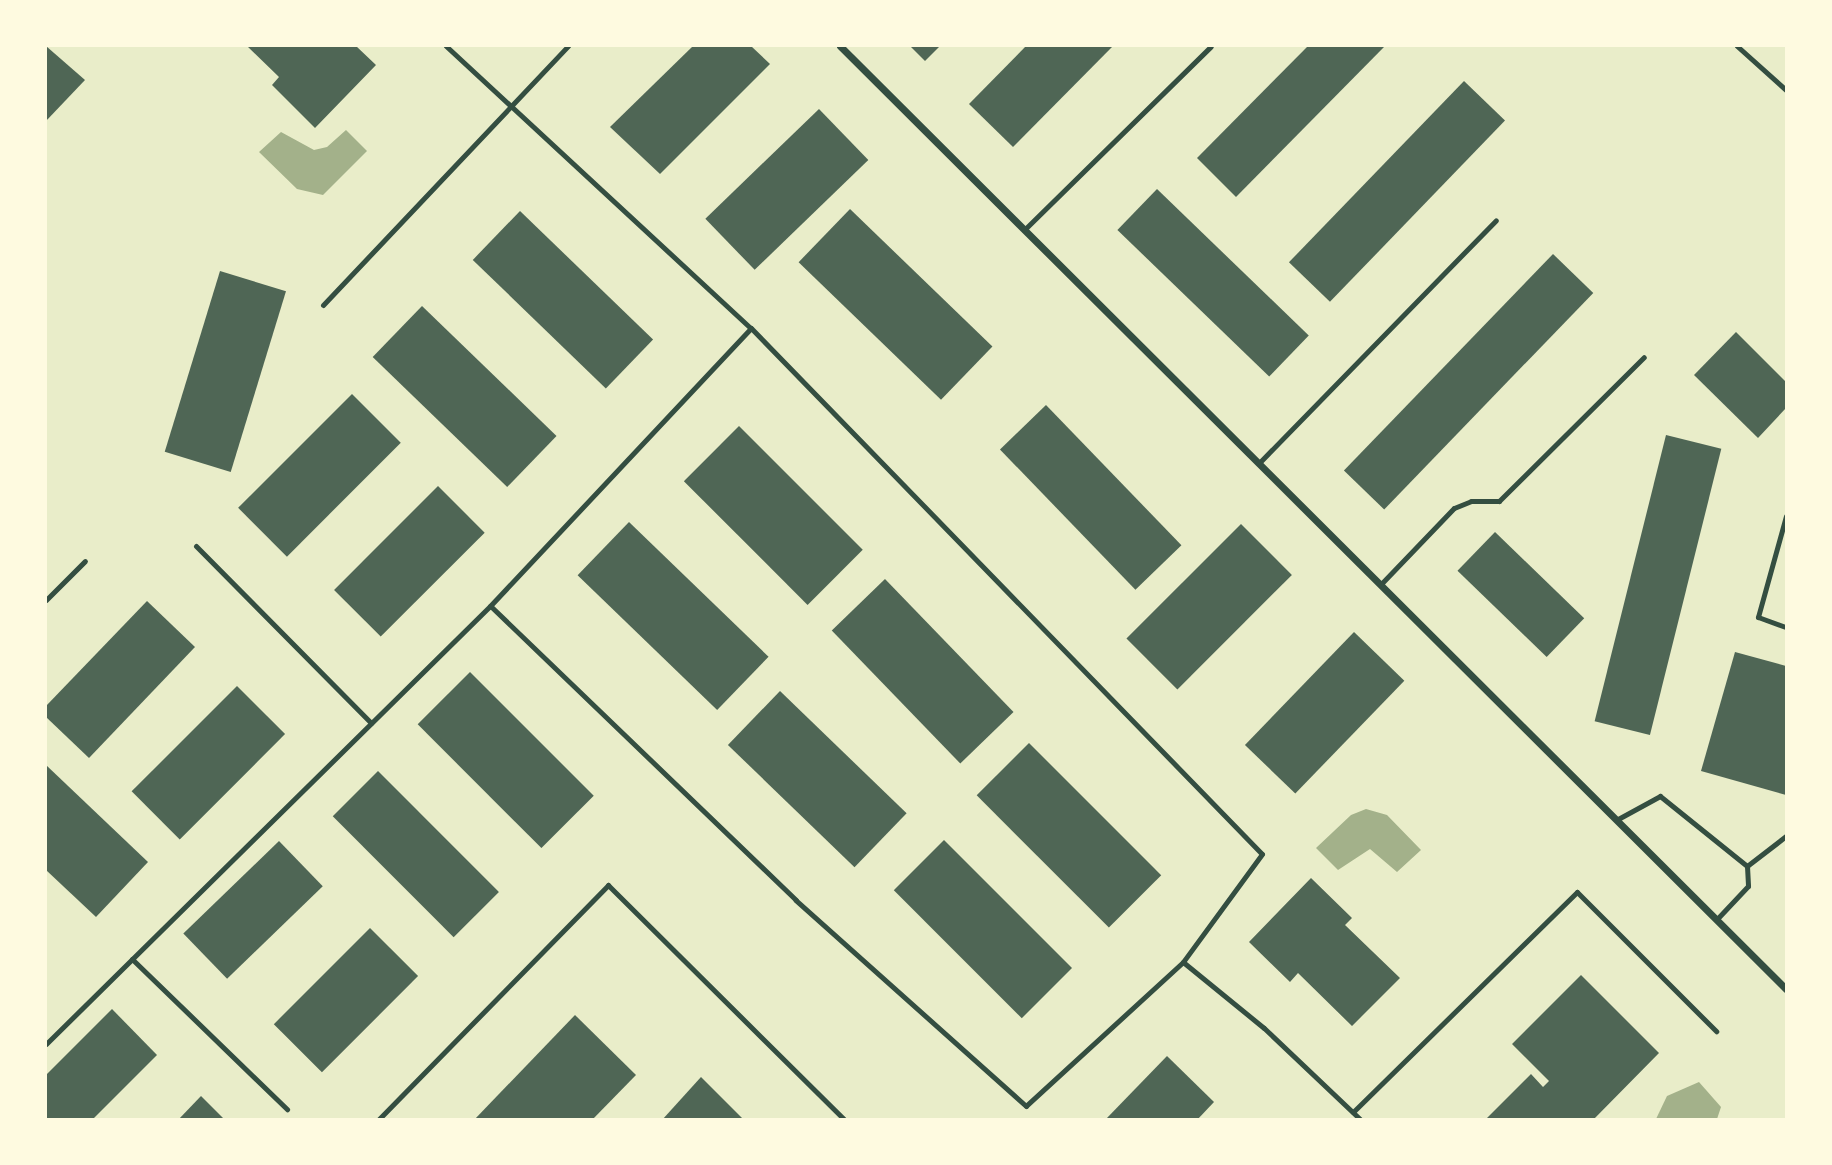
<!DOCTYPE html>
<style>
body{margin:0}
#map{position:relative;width:1832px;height:1165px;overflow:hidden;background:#e9edc9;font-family:"Noto Serif",serif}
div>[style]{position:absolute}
.water>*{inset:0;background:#a3b18a}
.building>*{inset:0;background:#4f6655;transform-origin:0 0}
.service>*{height:5px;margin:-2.5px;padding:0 2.5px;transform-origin:2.5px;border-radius:2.5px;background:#344e41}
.minor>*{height:7px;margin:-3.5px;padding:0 3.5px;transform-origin:3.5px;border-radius:3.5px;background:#344e41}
span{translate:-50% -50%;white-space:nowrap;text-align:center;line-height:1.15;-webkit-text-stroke:7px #fefae0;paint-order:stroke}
.frame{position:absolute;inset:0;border:47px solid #fefae0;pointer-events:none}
</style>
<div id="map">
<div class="water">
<i style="clip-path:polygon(346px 130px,367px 151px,323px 195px,297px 189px,259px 152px,281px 132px,314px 150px,327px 147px)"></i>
<i style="clip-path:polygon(1366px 809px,1387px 815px,1421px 850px,1397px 872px,1370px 849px,1338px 870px,1316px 848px,1351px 815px)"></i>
<i style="clip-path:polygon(1699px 1082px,1721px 1107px,1717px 1119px,1656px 1119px,1667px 1096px)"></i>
</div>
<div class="building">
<i style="clip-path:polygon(46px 46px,85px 80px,46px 121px)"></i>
<i style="clip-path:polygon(247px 46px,356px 46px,376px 65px,315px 128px,272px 85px,279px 77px)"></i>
<i style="clip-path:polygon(693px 46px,751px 46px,770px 64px,660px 174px,610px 127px)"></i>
<i style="clip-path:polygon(910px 46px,940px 46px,925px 61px)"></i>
<i style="clip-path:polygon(1026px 46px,1113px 46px,1013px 147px,969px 104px)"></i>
<i style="clip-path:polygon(1308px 46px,1385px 46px,1236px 197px,1197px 158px)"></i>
<i style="left:1464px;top:81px;width:57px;height:252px;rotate:44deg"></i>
<i style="left:819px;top:109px;width:71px;height:158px;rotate:46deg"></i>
<i style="left:1157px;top:189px;width:211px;height:57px;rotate:44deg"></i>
<i style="left:850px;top:209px;width:198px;height:74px;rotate:44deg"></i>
<i style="left:520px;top:211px;width:185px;height:68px;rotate:44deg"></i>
<i style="left:1553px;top:254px;width:56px;height:301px;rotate:44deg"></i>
<i style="left:220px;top:271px;width:69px;height:189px;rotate:17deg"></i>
<i style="left:422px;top:306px;width:187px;height:71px;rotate:44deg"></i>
<i style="clip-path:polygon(1736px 332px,1786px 382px,1786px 408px,1758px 438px,1694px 375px)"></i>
<i style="left:352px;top:394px;width:69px;height:161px;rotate:45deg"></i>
<i style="left:1046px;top:405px;width:195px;height:64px;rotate:46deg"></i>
<i style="left:739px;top:426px;width:175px;height:78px;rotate:45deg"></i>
<i style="left:1666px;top:435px;width:57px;height:295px;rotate:14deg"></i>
<i style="left:438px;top:486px;width:66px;height:147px;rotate:45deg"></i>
<i style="left:629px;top:522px;width:194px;height:74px;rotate:44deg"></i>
<i style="left:1241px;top:524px;width:72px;height:162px;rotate:45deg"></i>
<i style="left:1495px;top:532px;width:124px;height:54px;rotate:44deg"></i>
<i style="left:885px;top:579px;width:185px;height:74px;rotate:46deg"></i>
<i style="clip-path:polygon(147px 601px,195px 647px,89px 758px,46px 717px,46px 706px)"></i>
<i style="left:1354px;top:632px;width:70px;height:157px;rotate:44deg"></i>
<i style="clip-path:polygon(1735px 652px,1786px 666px,1786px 795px,1701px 771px)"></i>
<i style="left:470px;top:672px;width:175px;height:74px;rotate:45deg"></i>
<i style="left:237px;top:686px;width:68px;height:149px;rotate:45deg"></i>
<i style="left:780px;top:691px;width:176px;height:75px;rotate:44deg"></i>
<i style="left:1029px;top:743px;width:187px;height:74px;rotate:45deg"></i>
<i style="clip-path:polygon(46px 765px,148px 862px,96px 917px,46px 870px)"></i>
<i style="left:378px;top:771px;width:171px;height:64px;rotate:45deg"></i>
<i style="left:944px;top:840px;width:181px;height:71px;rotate:45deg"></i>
<i style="left:279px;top:841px;width:63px;height:133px;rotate:46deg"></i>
<i style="clip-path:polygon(1311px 878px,1352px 918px,1345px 925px,1400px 978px,1352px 1026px,1298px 973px,1290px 982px,1249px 942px)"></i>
<i style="left:370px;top:928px;width:68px;height:136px;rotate:45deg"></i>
<i style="clip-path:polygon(1581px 975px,1659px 1053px,1593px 1120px,1485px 1120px,1531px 1074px,1543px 1087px,1549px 1081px,1512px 1044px)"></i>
<i style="clip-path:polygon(112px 1009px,157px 1055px,92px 1120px,46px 1120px,46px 1075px)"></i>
<i style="clip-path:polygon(575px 1015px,636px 1075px,592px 1120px,474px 1120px)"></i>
<i style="clip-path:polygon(1167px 1056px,1214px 1102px,1197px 1120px,1105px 1120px)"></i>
<i style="clip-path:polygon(701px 1077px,744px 1120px,662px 1120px)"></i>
<i style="clip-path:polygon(201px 1096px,225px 1120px,178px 1120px)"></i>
</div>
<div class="service">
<i style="left:446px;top:46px;width:415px;rotate:42.8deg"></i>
<i style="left:751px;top:328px;width:733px;rotate:45.83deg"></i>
<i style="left:1262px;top:854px;width:134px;rotate:126.2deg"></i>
<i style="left:1183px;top:962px;width:213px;rotate:137.5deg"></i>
<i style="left:1026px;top:1106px;width:309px;rotate:-138.2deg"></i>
<i style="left:796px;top:900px;width:424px;rotate:-136.1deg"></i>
<i style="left:1737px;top:46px;width:66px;rotate:41.9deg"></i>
<i style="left:1024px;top:230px;width:262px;rotate:-44.5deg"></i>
<i style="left:323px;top:305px;width:357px;rotate:-46.6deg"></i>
<i style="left:1259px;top:463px;width:339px;rotate:-45.7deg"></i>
<i style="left:1786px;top:516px;width:105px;rotate:105.5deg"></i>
<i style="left:1758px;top:617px;width:30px;rotate:20deg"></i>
<i style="left:196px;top:546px;width:249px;rotate:45.3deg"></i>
<i style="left:1381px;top:584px;width:105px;rotate:-46.2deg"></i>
<i style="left:1454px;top:508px;width:18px;rotate:-22deg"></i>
<i style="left:1471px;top:501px;width:28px"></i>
<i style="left:1499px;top:501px;width:204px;rotate:-44.8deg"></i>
<i style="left:46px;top:600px;width:55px;rotate:-45deg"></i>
<i style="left:1618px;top:819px;width:48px;rotate:-28.7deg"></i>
<i style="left:1660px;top:796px;width:112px;rotate:38.8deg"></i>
<i style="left:1747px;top:866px;width:20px;rotate:87deg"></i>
<i style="left:1748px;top:886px;width:45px;rotate:133.2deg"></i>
<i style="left:1747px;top:866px;width:49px;rotate:-37.6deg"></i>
<i style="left:132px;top:959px;width:216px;rotate:44.1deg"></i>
<i style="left:1183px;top:962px;width:104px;rotate:39.2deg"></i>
<i style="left:1264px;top:1028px;width:134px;rotate:43.5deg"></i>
<i style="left:46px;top:1044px;width:624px;rotate:-44.61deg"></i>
<i style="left:490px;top:606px;width:381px;rotate:-46.8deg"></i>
<i style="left:1353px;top:1112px;width:314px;rotate:-44.5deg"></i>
<i style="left:1577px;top:892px;width:197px;rotate:45deg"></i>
<i style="left:378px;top:1120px;width:329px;rotate:-45.6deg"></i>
<i style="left:608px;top:885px;width:334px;rotate:44.8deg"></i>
</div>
<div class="minor">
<i style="left:840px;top:46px;width:1336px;rotate:44.91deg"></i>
</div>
<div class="frame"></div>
</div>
